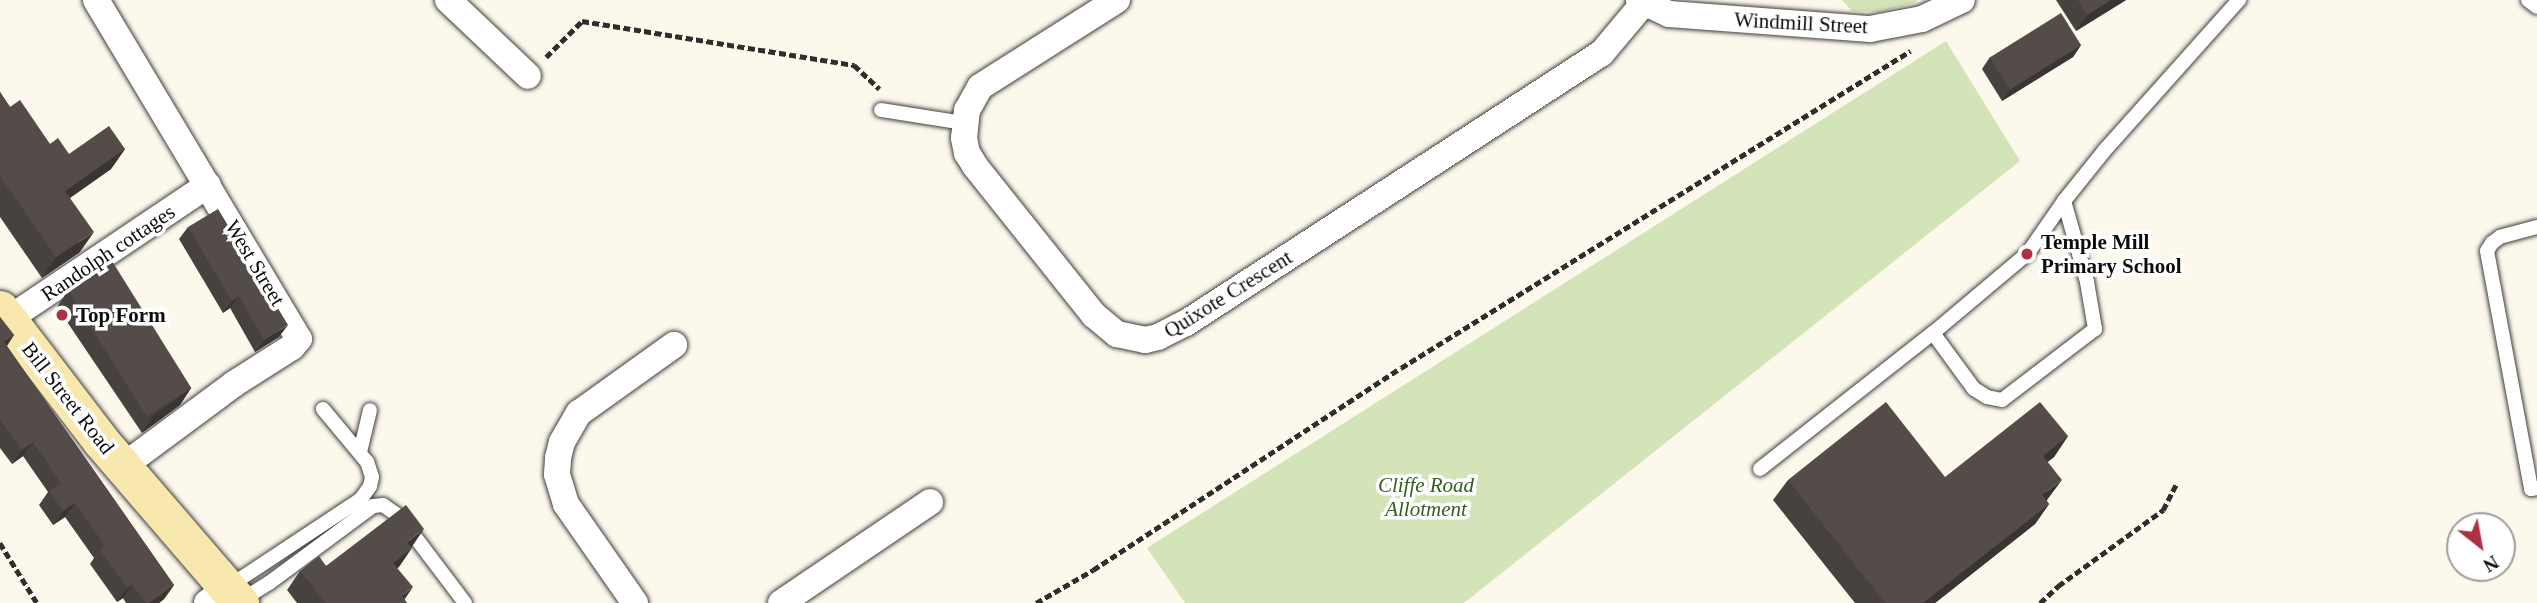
<!DOCTYPE html>
<style>
body{margin:0}
#map{position:relative;width:2537px;height:603px;overflow:hidden;background:#fdf8ec;font-family:Georgia,serif}
div>[style]{position:absolute}
.green>*{inset:0;background:#d4e4b9}
.path>*{height:4.5px;margin-top:-2.25px;transform-origin:0;background:repeating-linear-gradient(90deg,#2e2e2e 0 7px,transparent 0 10.5px)}
.roads{filter:drop-shadow(0 0 2px #3f3f3f) drop-shadow(0 0 2px #3f3f3f)}
.lane>*{height:14px;margin:-7px;padding:0 7px;transform-origin:7px;border-radius:7px;background:#fff}
.street>*{height:26px;margin:-13px;padding:0 13px;transform-origin:13px;border-radius:13px;background:#fff}
.secondary>*{height:37px;margin:-18.5px;padding:0 18.5px;transform-origin:18.5px;border-radius:18.5px;background:#f8e8ad}
.wall>*{inset:0;background:#47413f}
.shaded-wall>*{inset:0;background:#3a3533}
.building>*{inset:0;background:#534c49;transform-origin:0 0}
.dots>*{width:19px;height:19px;translate:-50% -50%;box-sizing:border-box;border:4px solid #fff;border-radius:50%}
span{translate:-50% -50%;white-space:nowrap;text-align:center;line-height:1.15;-webkit-text-stroke:7px #fff;paint-order:stroke}
.street-label{font-size:21px;color:#0c0c0c}
.poi-label{font-size:21px;color:#0c0c0c;font-weight:700}
.left{translate:0 -50%;text-align:left}
.park-label{font-size:21px;color:#345d22;font-style:italic}
.north{position:absolute;left:2446px;top:512px;width:70px;height:70px;box-sizing:border-box;background:#fff;border:2px solid #9e9e9e;border-radius:50%;rotate:149deg;font-size:19px;font-weight:700;line-height:28px;text-align:center;color:#0c0c0c}
.north::after{content:'';display:block;margin:auto;width:24px;height:32px;background:#ae3143;clip-path:polygon(50% 0,100% 100%,50% 72%,0 100%)}
</style>
<div id="map">
<div class="green">
<i style="clip-path:polygon(1842px 0,1917px 0,1915px 3px,1878px 12px,1852px 11px)"></i>
<i style="clip-path:polygon(1946px 41px,2020px 161px,1464px 603px,1185px 603px,1147px 548px)"></i>
</div>
<div class="path">
<i style="left:546px;top:57px;width:51px;rotate:-45deg"></i>
<i style="left:582px;top:21px;width:276px;rotate:9.2deg"></i>
<i style="left:854px;top:65px;width:35px;rotate:43deg"></i>
<i style="left:0;top:543px;width:70px;rotate:58.3deg"></i>
<i style="left:1036px;top:603px;width:66px;rotate:-30.1deg"></i>
<i style="left:1093px;top:570px;width:368px;rotate:-33.3deg"></i>
<i style="left:1401px;top:368px;width:600px;rotate:-31.91deg"></i>
<i style="left:2040px;top:603px;width:25px;rotate:-43deg"></i>
<i style="left:2058px;top:586px;width:130px;rotate:-35.9deg"></i>
<i style="left:2163px;top:510px;width:30px;rotate:-63deg"></i>
</div>
<div class="roads">
<div class="lane">
<i style="left:2528px;top:0;width:11px;rotate:38deg"></i>
<i style="left:881px;top:110px;width:84px;rotate:8.9deg"></i>
<i style="left:2064px;top:201px;width:84px;rotate:74.1deg"></i>
<i style="left:2087px;top:282px;width:48px;rotate:80.3deg"></i>
<i style="left:2095px;top:329px;width:117px;rotate:142.6deg"></i>
<i style="left:2002px;top:400px;width:15px;rotate:-169deg"></i>
<i style="left:1987px;top:397px;width:15px;rotate:-148deg"></i>
<i style="left:1974px;top:389px;width:69px;rotate:-126.2deg"></i>
<i style="left:1933px;top:333px;width:124px;rotate:-40.1deg"></i>
<i style="left:2028px;top:253px;width:63px;rotate:-55.3deg"></i>
<i style="left:2064px;top:201px;width:64px;rotate:-51.3deg"></i>
<i style="left:2104px;top:151px;width:203px;rotate:-48.2deg"></i>
<i style="left:2537px;top:227px;width:38px;rotate:165deg"></i>
<i style="left:2500px;top:237px;width:10px;rotate:143deg"></i>
<i style="left:2492px;top:243px;width:9px;rotate:122deg"></i>
<i style="left:2487px;top:251px;width:242px;rotate:79.5deg"></i>
<i style="left:2531px;top:489px;width:6px;rotate:-9deg"></i>
<i style="left:360px;top:452px;width:43px;rotate:-76.6deg"></i>
<i style="left:1760px;top:469px;width:220px;rotate:-38.2deg"></i>
<i style="left:228px;top:587px;width:159px;rotate:-33.5deg"></i>
<i style="left:361px;top:499px;width:16px;rotate:-55deg"></i>
<i style="left:370px;top:486px;width:9px;rotate:-77deg"></i>
<i style="left:372px;top:477px;width:16px;rotate:-108deg"></i>
<i style="left:367px;top:462px;width:69px;rotate:-129.7deg"></i>
<i style="left:240px;top:601px;width:34px;rotate:-32deg"></i>
<i style="left:269px;top:583px;width:129px;rotate:-36.5deg"></i>
<i style="left:373px;top:506px;width:10px;rotate:-6deg"></i>
<i style="left:383px;top:505px;width:21px;rotate:35deg"></i>
<i style="left:400px;top:517px;width:108px;rotate:52.9deg"></i>
</div>
<div class="street">
<i style="left:96px;top:0;width:395px;rotate:59.1deg"></i>
<i style="left:299px;top:339px;width:11px;rotate:131deg"></i>
<i style="left:292px;top:347px;width:69px;rotate:147.5deg"></i>
<i style="left:234px;top:384px;width:139px;rotate:143.5deg"></i>
<i style="left:448px;top:0;width:110px;rotate:43.5deg"></i>
<i style="left:1117px;top:0;width:162px;rotate:147.6deg"></i>
<i style="left:980px;top:87px;width:26px;rotate:119deg"></i>
<i style="left:967px;top:110px;width:28px;rotate:96deg"></i>
<i style="left:964px;top:138px;width:15px;rotate:79deg"></i>
<i style="left:967px;top:153px;width:15px;rotate:58deg"></i>
<i style="left:975px;top:166px;width:191px;rotate:51.4deg"></i>
<i style="left:1094px;top:315px;width:30px;rotate:40deg"></i>
<i style="left:1117px;top:334px;width:29px;rotate:12deg"></i>
<i style="left:1145px;top:340px;width:13px;rotate:-13deg"></i>
<i style="left:1158px;top:337px;width:31px;rotate:-27deg"></i>
<i style="left:1186px;top:323px;width:495px;rotate:-33deg"></i>
<i style="left:1601px;top:54px;width:65px;rotate:-50deg"></i>
<i style="left:1639px;top:0;width:33px;rotate:25deg"></i>
<i style="left:1669px;top:14px;width:202px;rotate:4.3deg"></i>
<i style="left:1870px;top:29px;width:53px;rotate:-10.9deg"></i>
<i style="left:1922px;top:19px;width:44px;rotate:-25.4deg"></i>
<i style="left:7px;top:320px;width:242px;rotate:-33.9deg"></i>
<i style="left:207px;top:603px;width:25px;rotate:-37deg"></i>
<i style="left:635px;top:603px;width:121px;rotate:-124.9deg"></i>
<i style="left:566px;top:504px;width:31px;rotate:-107deg"></i>
<i style="left:557px;top:474px;width:16px;rotate:-86deg"></i>
<i style="left:558px;top:458px;width:16px;rotate:-76deg"></i>
<i style="left:562px;top:442px;width:34px;rotate:-60deg"></i>
<i style="left:579px;top:413px;width:117px;rotate:-35.6deg"></i>
<i style="left:781px;top:603px;width:180px;rotate:-34.1deg"></i>
</div>
<div class="secondary">
<i style="left:0;top:309px;width:165px;rotate:52.6deg"></i>
<i style="left:100px;top:440px;width:215px;rotate:49.3deg"></i>
</div>
</div>
<div class="wall">
<i style="clip-path:polygon(2056px 0,2126px 0,2076px 31px)"></i>
<i style="clip-path:polygon(2081px 45px,2073px 57px,2002px 101px,1982px 69px,1990px 57px)"></i>
<i style="clip-path:polygon(0 92px,10px 107px,50px 144px,69px 154px,125px 149px,111px 169px,70px 198px,80px 252px,42px 278px,0 217px)"></i>
<i style="clip-path:polygon(188px 227px,279px 337px,255px 352px,230px 308px,223px 313px,179px 239px)"></i>
<i style="clip-path:polygon(68px 290px,191px 388px,180px 405px,142px 433px,57px 307px)"></i>
<i style="clip-path:polygon(0 317px,14px 335px,7px 346px,174px 585px,164px 599px,159px 603px,126px 603px,123px 598px,117px 602px,90px 564px,94px 558px,65px 517px,53px 525px,39px 505px,48px 492px,23px 456px,12px 464px,0 448px)"></i>
<i style="clip-path:polygon(2068px 436px,2054px 457px,2047px 462px,2047px 501px,2049px 504px,2035px 524px,1935px 603px,1855px 603px,1773px 500px,1788px 480px,1945px 477px)"></i>
<i style="clip-path:polygon(411px 548px,397px 568px,404px 599px,407px 603px,297px 603px,287px 590px,300px 571px)"></i>
</div>
<div class="shaded-wall">
<i style="clip-path:polygon(2111px 0,2126px 0,2076px 31px,2087px 15px)"></i>
<i style="clip-path:polygon(2081px 45px,2073px 57px,2002px 101px,2010px 89px)"></i>
<i style="clip-path:polygon(125px 149px,111px 169px,51px 211px,65px 191px)"></i>
<i style="clip-path:polygon(94px 232px,80px 252px,42px 278px,56px 257px)"></i>
<i style="clip-path:polygon(239px 296px,230px 308px,223px 313px,232px 301px)"></i>
<i style="clip-path:polygon(288px 325px,279px 337px,255px 352px,264px 340px)"></i>
<i style="clip-path:polygon(14px 335px,4px 349px,4px 342px)"></i>
<i style="clip-path:polygon(191px 388px,180px 405px,142px 433px,153px 416px)"></i>
<i style="clip-path:polygon(2068px 436px,2054px 457px,2029px 477px,2043px 456px)"></i>
<i style="clip-path:polygon(33px 442px,23px 456px,12px 464px,22px 450px)"></i>
<i style="clip-path:polygon(2062px 480px,2047px 500px,2028px 516px,2042px 495px)"></i>
<i style="clip-path:polygon(75px 503px,65px 517px,53px 525px,63px 511px)"></i>
<i style="clip-path:polygon(2049px 504px,2035px 524px,1935px 603px,1923px 603px)"></i>
<i style="clip-path:polygon(424px 529px,411px 548px,407px 542px)"></i>
<i style="clip-path:polygon(412px 548px,399px 567px,380px 581px,393px 563px)"></i>
<i style="clip-path:polygon(132px 584px,123px 598px,117px 602px,127px 588px)"></i>
<i style="clip-path:polygon(174px 585px,164px 599px,159px 603px,149px 603px)"></i>
<i style="clip-path:polygon(413px 587px,402px 603px,402px 596px)"></i>
</div>
<div class="building">
<i style="clip-path:polygon(2078px 0,2111px 0,2087px 15px)"></i>
<i style="left:2061px;top:13px;width:38px;height:84px;rotate:58deg"></i>
<i style="clip-path:polygon(0 92px,10px 107px,20px 100px,50px 144px,58px 138px,69px 154px,109px 126px,125px 149px,65px 191px,94px 232px,56px 257px,0 176px)"></i>
<i style="clip-path:polygon(218px 209px,288px 325px,264px 340px,239px 296px,232px 301px,188px 227px)"></i>
<i style="left:112px;top:261px;width:150px;height:53px;rotate:58deg"></i>
<i style="clip-path:polygon(0 317px,14px 335px,4px 342px,174px 585px,149px 603px,146px 603px,132px 584px,127px 588px,100px 550px,105px 546px,75px 503px,63px 511px,49px 491px,61px 483px,33px 442px,22px 450px,0 420px)"></i>
<i style="clip-path:polygon(1886px 402px,1945px 477px,2040px 402px,2068px 436px,2043px 456px,2062px 480px,2042px 495px,2049px 504px,1923px 603px,1885px 603px,1788px 480px)"></i>
<i style="clip-path:polygon(406px 505px,424px 529px,407px 542px,412px 548px,393px 563px,413px 587px,402px 596px,407px 603px,325px 603px,300px 571px,319px 556px,326px 566px)"></i>
</div>
<div class="dots">
<i style="left:2027px;top:254px;background:#ae3143"></i>
<i style="left:62px;top:315px;background:#ae3143"></i>
</div>
<div class="street-label">
<span style="left:1801px;top:23px;rotate:3deg">Windmill Street</span>
<span style="left:108px;top:253px;rotate:-34deg">Randolph cottages</span>
<span style="left:255px;top:263px;rotate:59deg">West Street</span>
<span style="left:1228px;top:294px;rotate:-32deg">Quixote Crescent</span>
<span style="left:68px;top:398px;rotate:52deg">Bill Street Road</span>
</div>
<div class="poi-label">
<span class="left" style="left:2041px;top:254px">Temple Mill<br>Primary School</span>
<span class="left" style="left:76px;top:315px">Top Form</span>
</div>
<div class="park-label">
<span style="left:1426px;top:497px">Cliffe Road<br>Allotment</span>
</div>
<div class="north">N</div>
</div>
